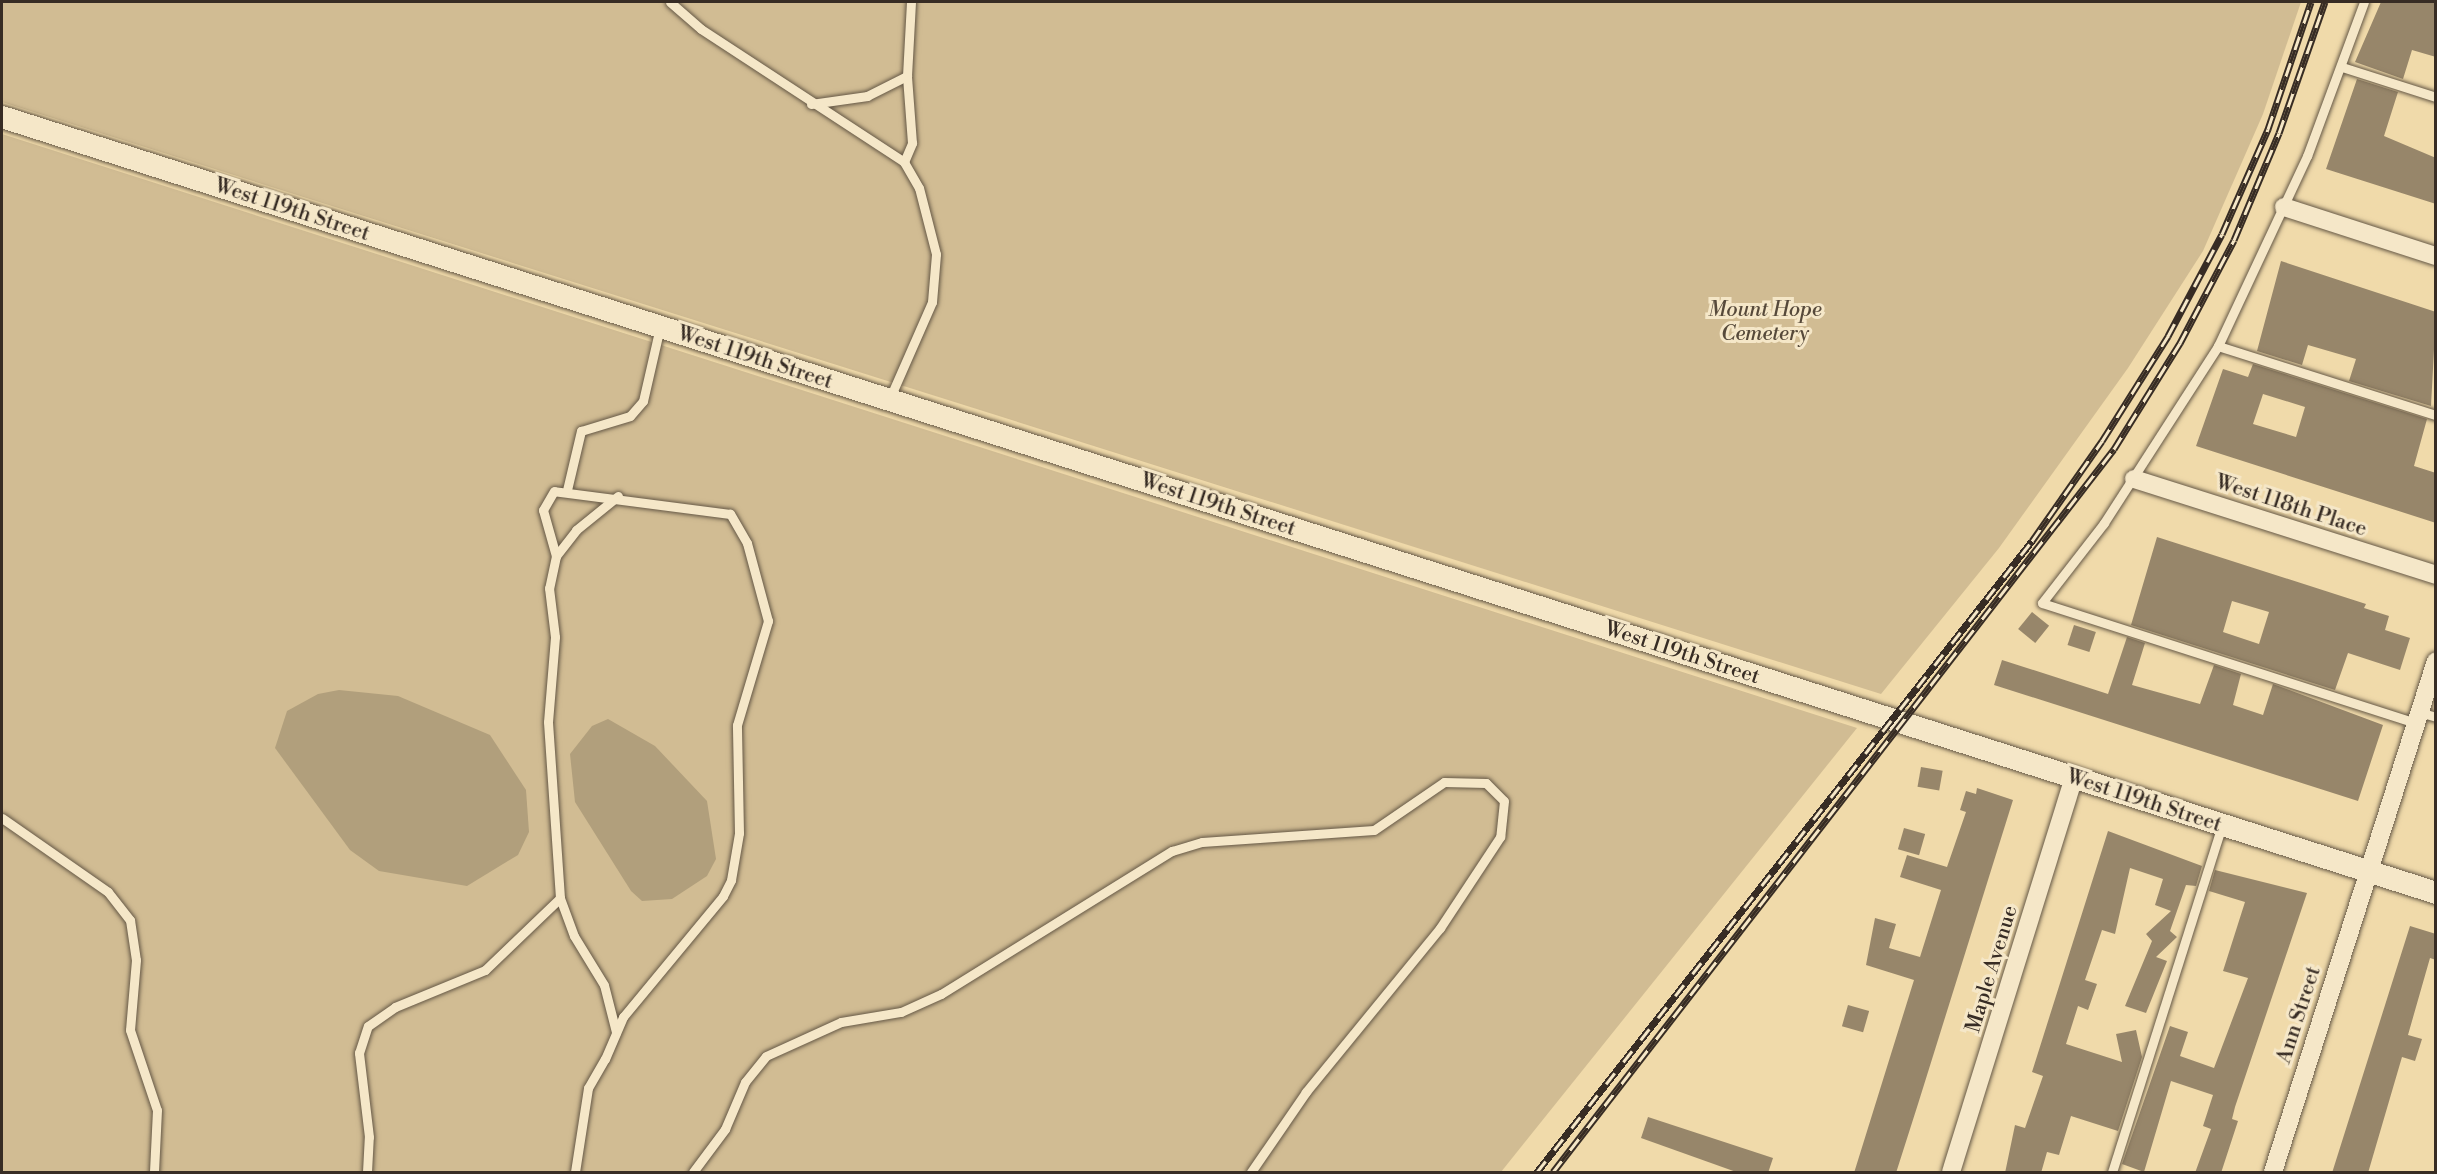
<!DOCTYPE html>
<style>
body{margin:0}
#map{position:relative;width:2437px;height:1174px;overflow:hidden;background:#f0daaa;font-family:"Libre Bodoni",serif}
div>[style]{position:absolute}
.green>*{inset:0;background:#d1bc93}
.water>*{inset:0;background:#b19f7c}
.building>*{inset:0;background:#97866a;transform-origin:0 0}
.roads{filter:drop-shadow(0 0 2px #655846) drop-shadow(0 0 2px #655846)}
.service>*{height:9px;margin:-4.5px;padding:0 4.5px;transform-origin:4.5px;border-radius:4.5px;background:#f5e7c8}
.minor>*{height:18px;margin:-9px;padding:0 9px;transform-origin:9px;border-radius:9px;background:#f5e7c8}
.tertiary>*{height:22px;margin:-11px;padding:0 11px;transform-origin:11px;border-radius:11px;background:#f5e7c8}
.rail>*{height:7px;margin-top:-3.5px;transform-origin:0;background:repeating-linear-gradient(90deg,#f5e7c8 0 14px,#372c24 0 28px);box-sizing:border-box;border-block:2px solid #372c24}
span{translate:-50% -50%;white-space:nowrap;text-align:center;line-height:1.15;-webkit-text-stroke:6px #f5e7c8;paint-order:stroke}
.street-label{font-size:21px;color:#372c24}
.park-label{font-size:21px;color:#56493a;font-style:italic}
.frame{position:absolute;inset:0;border:3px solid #372c24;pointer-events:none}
</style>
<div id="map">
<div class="green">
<i style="clip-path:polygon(2px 2px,2301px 2px,2263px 114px,2203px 251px,2128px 368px,1999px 548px,1881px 694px,2px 102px)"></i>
<i style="clip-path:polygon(2px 134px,1857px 728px,1501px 1172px,2px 1172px)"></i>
</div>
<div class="water">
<i style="clip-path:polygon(339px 690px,398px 696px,490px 735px,526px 790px,529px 832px,518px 855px,467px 886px,379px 871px,350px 850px,275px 748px,287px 711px,318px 694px)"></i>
<i style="clip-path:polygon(608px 719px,655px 746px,707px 801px,716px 859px,707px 876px,672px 899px,642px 901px,631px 891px,575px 802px,570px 754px,592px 726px)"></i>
</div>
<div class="building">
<i style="clip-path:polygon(2381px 2px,2436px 2px,2436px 57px,2412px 50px,2403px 79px,2355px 62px)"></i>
<i style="clip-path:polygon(2357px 79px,2398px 92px,2384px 136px,2436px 158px,2436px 204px,2326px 169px)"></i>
<i style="clip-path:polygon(2281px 261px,2436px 312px,2431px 406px,2349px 381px,2356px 359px,2308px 345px,2302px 365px,2257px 351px)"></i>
<i style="clip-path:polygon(evenodd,2253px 364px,2427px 419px,2414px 466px,2436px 473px,2436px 523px,2196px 446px,2223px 369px,2248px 377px,2253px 364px,2263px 394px,2305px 407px,2296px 437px,2253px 424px,2263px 394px)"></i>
<i style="clip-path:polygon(evenodd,2157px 537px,2366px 604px,2364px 608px,2389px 616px,2385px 630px,2410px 638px,2400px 670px,2348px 653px,2335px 690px,2131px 625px,2157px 537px,2232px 601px,2269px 612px,2259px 644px,2223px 632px,2232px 601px)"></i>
<i style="left:2032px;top:612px;width:22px;height:22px;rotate:39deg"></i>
<i style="left:2074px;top:625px;width:23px;height:21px;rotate:18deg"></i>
<i style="clip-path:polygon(2127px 637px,2145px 643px,2132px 685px,2200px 704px,2214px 665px,2241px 674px,2233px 705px,2263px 715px,2273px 684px,2383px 725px,2358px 801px,1994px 685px,2002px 660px,2108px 694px)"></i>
<i style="left:1921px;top:767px;width:22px;height:20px;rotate:10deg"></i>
<i style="clip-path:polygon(1977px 788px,2013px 800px,1918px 1104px,1896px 1173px,1854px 1173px,1914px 980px,1866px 965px,1875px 918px,1896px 924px,1889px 948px,1920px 957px,1941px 890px,1900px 877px,1907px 855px,1947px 867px,1966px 812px,1960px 810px,1966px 791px,1976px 794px)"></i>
<i style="left:1904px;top:828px;width:22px;height:22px;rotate:16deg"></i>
<i style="clip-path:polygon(2108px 831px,2202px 866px,2196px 886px,2186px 885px,2170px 931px,2177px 937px,2156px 957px,2167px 961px,2146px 1013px,2125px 1006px,2152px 941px,2146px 934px,2171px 911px,2155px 905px,2163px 879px,2130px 868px,2115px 934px,2102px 930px,2085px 980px,2097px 984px,2088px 1010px,2078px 1006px,2066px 1044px,2122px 1062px,2116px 1034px,2136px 1030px,2142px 1057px,2118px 1131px,2071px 1116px,2059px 1155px,2047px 1152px,2041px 1173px,2005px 1173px,2015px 1125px,2025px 1128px,2043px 1076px,2032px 1072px)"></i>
<i style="clip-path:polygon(2215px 870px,2307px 893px,2235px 1107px,2232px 1119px,2238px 1121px,2221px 1173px,2195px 1173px,2211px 1129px,2203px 1126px,2213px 1095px,2171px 1081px,2144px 1172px,2122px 1164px,2170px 1026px,2188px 1032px,2180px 1056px,2214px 1068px,2248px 978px,2223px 971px,2245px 902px,2209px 891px)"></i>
<i style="clip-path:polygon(2410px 926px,2436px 934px,2436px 960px,2430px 958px,2408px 1035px,2422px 1039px,2415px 1061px,2402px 1057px,2368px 1173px,2332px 1173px)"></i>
<i style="left:1848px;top:1005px;width:22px;height:22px;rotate:16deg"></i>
<i style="clip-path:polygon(1648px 1117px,1773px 1158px,1768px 1173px,1739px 1173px,1641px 1138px)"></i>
</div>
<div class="roads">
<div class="service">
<i style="left:670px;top:2px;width:41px;rotate:41.1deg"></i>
<i style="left:701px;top:29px;width:243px;rotate:33.2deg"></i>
<i style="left:904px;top:162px;width:21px;rotate:-67deg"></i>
<i style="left:912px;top:143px;width:67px;rotate:-94.3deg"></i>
<i style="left:907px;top:76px;width:74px;rotate:-86.9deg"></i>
<i style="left:2364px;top:2px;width:164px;rotate:110.3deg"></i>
<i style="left:2307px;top:156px;width:210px;rotate:115.1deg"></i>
<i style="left:2218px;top:346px;width:211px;rotate:122.8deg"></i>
<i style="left:2104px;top:523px;width:101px;rotate:127.8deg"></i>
<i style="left:2042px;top:603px;width:393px;rotate:17.8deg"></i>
<i style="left:2342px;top:67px;width:99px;rotate:17.7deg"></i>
<i style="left:811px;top:104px;width:57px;rotate:-8.1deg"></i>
<i style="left:867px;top:96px;width:45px;rotate:-26.6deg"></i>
<i style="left:2218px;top:346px;width:229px;rotate:17.6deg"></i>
<i style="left:889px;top:400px;width:107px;rotate:-66.3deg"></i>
<i style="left:932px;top:302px;width:48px;rotate:-85.2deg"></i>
<i style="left:936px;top:254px;width:68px;rotate:-104.4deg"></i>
<i style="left:919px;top:188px;width:30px;rotate:-120deg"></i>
<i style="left:567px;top:490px;width:61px;rotate:-76.7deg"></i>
<i style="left:581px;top:431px;width:51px;rotate:-17deg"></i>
<i style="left:630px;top:416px;width:20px;rotate:-49deg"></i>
<i style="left:643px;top:401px;width:76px;rotate:-77.1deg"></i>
<i style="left:556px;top:556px;width:33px;rotate:-52deg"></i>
<i style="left:576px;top:530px;width:54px;rotate:-39deg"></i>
<i style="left:2419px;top:712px;width:18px;rotate:16deg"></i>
<i style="left:2px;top:818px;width:129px;rotate:34.9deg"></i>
<i style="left:108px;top:892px;width:36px;rotate:52deg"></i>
<i style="left:130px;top:920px;width:40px;rotate:81.5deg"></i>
<i style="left:136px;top:960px;width:70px;rotate:94.9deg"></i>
<i style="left:130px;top:1030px;width:84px;rotate:71.4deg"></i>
<i style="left:157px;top:1110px;width:62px;rotate:92.8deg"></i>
<i style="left:367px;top:1172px;width:35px;rotate:-87deg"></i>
<i style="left:369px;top:1137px;width:85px;rotate:-96.8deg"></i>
<i style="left:359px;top:1053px;width:28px;rotate:-72deg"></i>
<i style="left:368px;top:1026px;width:33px;rotate:-35deg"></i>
<i style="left:395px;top:1007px;width:97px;rotate:-22.3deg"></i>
<i style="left:485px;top:970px;width:104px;rotate:-43.8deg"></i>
<i style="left:575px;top:1172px;width:85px;rotate:-81.2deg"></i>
<i style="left:588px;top:1088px;width:34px;rotate:-60deg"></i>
<i style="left:605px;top:1059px;width:46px;rotate:-66.8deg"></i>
<i style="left:623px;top:1017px;width:157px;rotate:-50.4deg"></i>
<i style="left:723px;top:896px;width:18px;rotate:-63deg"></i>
<i style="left:731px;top:880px;width:48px;rotate:-80.3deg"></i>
<i style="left:739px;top:833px;width:108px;rotate:-91.1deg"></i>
<i style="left:737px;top:725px;width:109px;rotate:-73.4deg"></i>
<i style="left:768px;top:621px;width:81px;rotate:-105.1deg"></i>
<i style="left:747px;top:543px;width:34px;rotate:-120deg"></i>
<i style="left:730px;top:514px;width:177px;rotate:-172.6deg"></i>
<i style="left:554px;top:491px;width:22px;rotate:120deg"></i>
<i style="left:543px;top:510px;width:48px;rotate:74.2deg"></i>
<i style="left:556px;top:556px;width:33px;rotate:102deg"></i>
<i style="left:549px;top:588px;width:49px;rotate:83deg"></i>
<i style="left:555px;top:637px;width:85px;rotate:94.7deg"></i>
<i style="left:548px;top:722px;width:176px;rotate:86.1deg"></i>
<i style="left:560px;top:898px;width:40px;rotate:69.8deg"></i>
<i style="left:574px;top:936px;width:57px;rotate:58.5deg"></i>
<i style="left:604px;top:985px;width:49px;rotate:75.7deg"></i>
<i style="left:693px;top:1172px;width:54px;rotate:-53.3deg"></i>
<i style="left:725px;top:1129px;width:51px;rotate:-66.9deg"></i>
<i style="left:745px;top:1082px;width:33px;rotate:-51deg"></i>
<i style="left:766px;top:1056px;width:82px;rotate:-24.4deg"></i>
<i style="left:841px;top:1022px;width:61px;rotate:-9.5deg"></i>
<i style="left:901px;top:1012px;width:44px;rotate:-24.2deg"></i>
<i style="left:941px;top:994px;width:272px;rotate:-31.8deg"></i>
<i style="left:1172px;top:851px;width:31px;rotate:-17deg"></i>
<i style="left:1202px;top:842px;width:172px;rotate:-4deg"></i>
<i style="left:1374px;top:830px;width:85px;rotate:-34.4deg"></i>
<i style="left:1444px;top:782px;width:42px;rotate:1.4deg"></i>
<i style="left:1486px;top:783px;width:25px;rotate:45deg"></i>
<i style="left:1504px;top:801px;width:36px;rotate:96deg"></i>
<i style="left:1500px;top:837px;width:109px;rotate:123.4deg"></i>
<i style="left:1440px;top:928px;width:212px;rotate:129.3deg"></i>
<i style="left:1306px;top:1092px;width:97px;rotate:124.5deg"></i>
<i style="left:2112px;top:1172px;width:363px;rotate:-72.4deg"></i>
</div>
<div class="minor">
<i style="left:2284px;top:207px;width:160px;rotate:17.9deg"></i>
<i style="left:2134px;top:479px;width:317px;rotate:17.6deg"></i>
<i style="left:1951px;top:1172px;width:413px;rotate:-72.7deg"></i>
<i style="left:2273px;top:1172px;width:536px;rotate:-72.31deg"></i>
</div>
<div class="tertiary">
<i style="left:2px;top:117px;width:2555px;rotate:17.68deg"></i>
</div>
</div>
<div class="rail">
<i style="left:1537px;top:1172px;width:802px;rotate:-51.89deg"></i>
<i style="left:2032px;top:541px;width:122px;rotate:-55deg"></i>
<i style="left:2102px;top:441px;width:124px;rotate:-57.8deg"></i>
<i style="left:2168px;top:336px;width:115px;rotate:-62.1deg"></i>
<i style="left:2222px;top:234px;width:115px;rotate:-66.3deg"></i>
<i style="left:2268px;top:129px;width:134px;rotate:-71.3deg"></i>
<i style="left:1553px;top:1172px;width:915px;rotate:-52.19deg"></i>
<i style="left:2114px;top:449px;width:125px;rotate:-58.1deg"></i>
<i style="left:2180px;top:343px;width:116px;rotate:-62.3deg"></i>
<i style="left:2234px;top:240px;width:116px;rotate:-67.2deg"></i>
<i style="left:2279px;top:133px;width:139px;rotate:-70.7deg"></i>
</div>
<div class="street-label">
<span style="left:292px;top:210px;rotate:18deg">West 119th Street</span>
<span style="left:755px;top:358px;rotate:18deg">West 119th Street</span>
<span style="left:1218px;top:505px;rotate:18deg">West 119th Street</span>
<span style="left:2291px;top:506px;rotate:18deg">West 118th Place</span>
<span style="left:1682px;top:653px;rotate:18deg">West 119th Street</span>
<span style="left:2144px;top:801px;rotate:18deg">West 119th Street</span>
<span style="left:1992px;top:969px;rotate:-73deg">Maple Avenue</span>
<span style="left:2299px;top:1015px;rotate:-72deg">Ann Street</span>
</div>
<div class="park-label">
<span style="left:1765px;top:322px">Mount Hope<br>Cemetery</span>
</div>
<div class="frame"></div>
</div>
